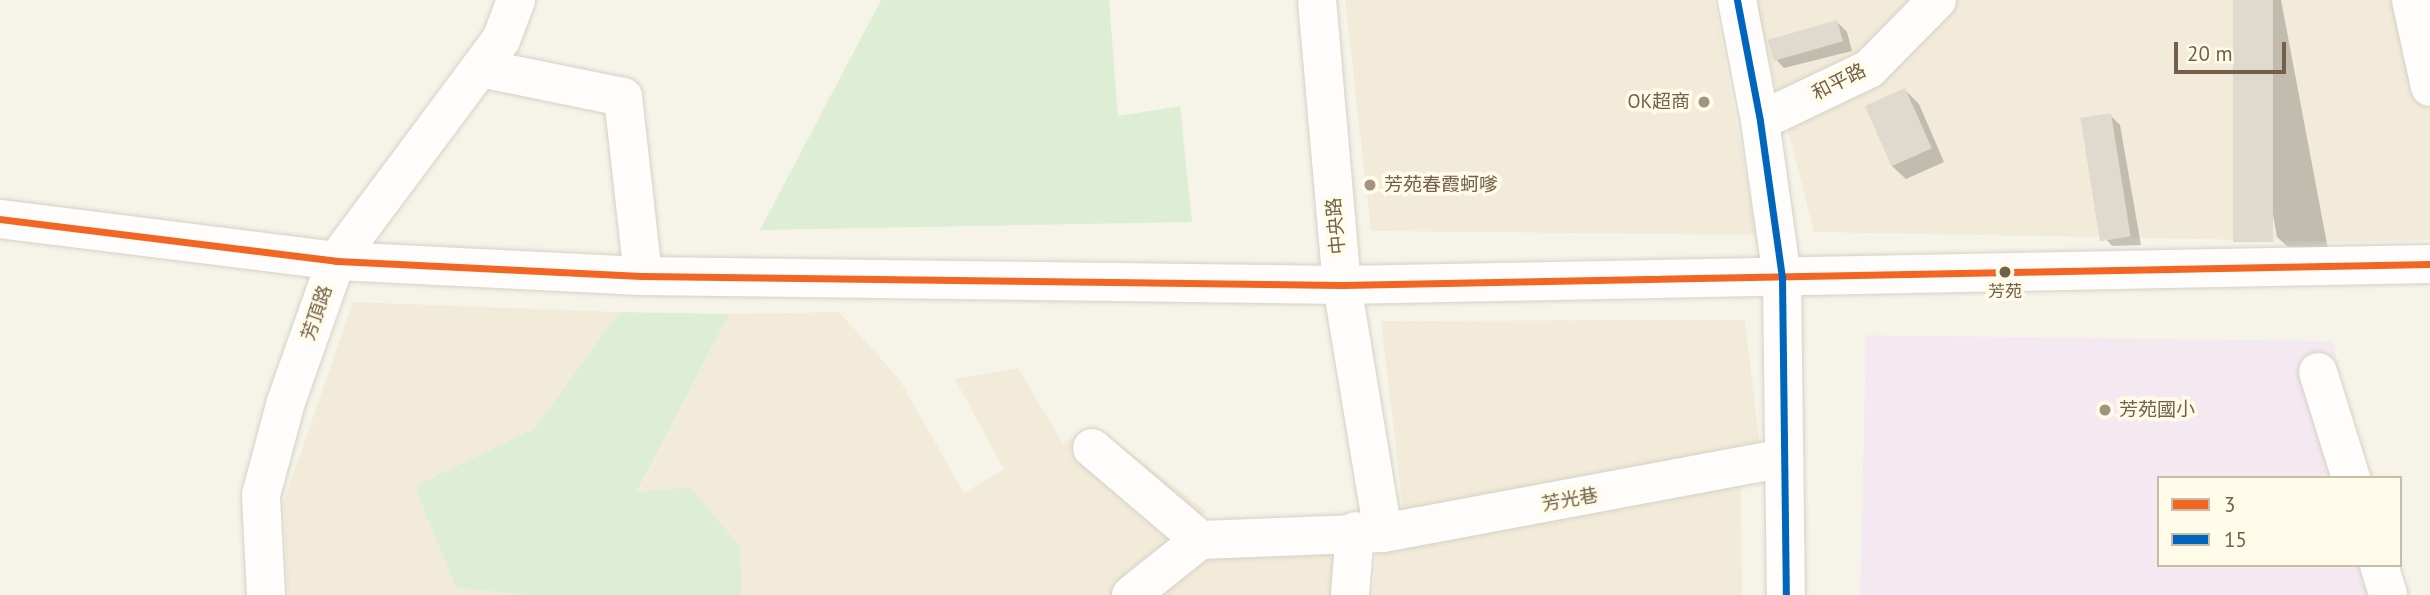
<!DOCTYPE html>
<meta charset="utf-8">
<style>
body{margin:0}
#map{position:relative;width:2430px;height:595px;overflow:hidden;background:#f6f4e9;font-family:"PT Sans","Noto Sans TC",sans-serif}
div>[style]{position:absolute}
.residential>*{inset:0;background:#f2ebd9}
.education>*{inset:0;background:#f5e9f1}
.green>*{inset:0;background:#deeed4}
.shadow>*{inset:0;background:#0003}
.building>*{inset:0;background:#e0dace;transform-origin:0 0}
.roads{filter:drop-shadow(0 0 2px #d5d1c7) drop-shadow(0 0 2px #d5d1c7)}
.minor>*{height:38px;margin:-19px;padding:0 19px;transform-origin:19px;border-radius:19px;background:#fefdfc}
.bus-1>*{height:7px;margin:-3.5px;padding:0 3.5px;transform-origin:3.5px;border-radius:3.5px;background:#f26522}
.bus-2>*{height:7px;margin:-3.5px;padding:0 3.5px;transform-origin:3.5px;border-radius:3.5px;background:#0065bd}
.dots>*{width:19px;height:19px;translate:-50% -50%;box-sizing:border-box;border:4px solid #fffbe9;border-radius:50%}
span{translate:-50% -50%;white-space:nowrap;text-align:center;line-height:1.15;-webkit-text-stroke:7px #fffbe9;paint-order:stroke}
.bus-label{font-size:17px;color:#746049}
.street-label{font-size:19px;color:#746049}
.poi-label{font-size:19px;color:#746049}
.right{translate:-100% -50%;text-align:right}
.left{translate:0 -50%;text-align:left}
.legend{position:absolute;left:2157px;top:476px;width:245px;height:91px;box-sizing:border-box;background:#fffbe9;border:2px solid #c7bda9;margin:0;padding:9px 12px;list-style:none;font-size:21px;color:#746049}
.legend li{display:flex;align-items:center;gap:14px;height:35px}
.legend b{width:35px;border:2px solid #c7bda9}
.scale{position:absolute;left:2174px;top:42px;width:112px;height:32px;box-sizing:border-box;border:4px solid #746049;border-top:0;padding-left:9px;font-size:21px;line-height:24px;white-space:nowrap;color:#746049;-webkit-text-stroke:5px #fffbe9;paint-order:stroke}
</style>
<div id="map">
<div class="residential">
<i style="clip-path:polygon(1345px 0,1714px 0,1757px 235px,1371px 231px)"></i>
<i style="clip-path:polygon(1754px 0,2430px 0,2430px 240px,2349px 242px,1814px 232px)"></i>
<i style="clip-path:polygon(353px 302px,619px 312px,534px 429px,414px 486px,456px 588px,527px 595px,288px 595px,284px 501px)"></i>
<i style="clip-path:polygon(839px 312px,899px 379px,964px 493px,1004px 469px,955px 379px,1018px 368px,1063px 443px,1096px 426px,1206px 511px,1111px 595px,742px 595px,740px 546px,637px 493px,729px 314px)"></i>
<i style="clip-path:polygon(1745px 320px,1760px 447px,1403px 510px,1381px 321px)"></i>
<i style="clip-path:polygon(1741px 486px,1742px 595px,1373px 595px,1377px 550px)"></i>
<i style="clip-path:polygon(1355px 531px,1350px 595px,1158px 595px,1215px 552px)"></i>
</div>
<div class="education">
<i style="clip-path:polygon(1866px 335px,2333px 341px,2357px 478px,2159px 478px,2159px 565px,2372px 565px,2377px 595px,1860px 595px)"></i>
</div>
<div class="green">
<i style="clip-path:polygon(881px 0,1109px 0,1118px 116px,1180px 106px,1192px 222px,760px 230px)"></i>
<i style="clip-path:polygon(619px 312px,729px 314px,637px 492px,690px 487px,740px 546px,742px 595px,527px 595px,456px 588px,414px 486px,534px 429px)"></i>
</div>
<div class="shadow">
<i style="clip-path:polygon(2235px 0,2281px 0,2328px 249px,2288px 247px,2277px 237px)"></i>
<i style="clip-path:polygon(1837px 22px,1847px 32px,1852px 51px,1784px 68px,1774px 57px)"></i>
<i style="clip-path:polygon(1905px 90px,1919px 104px,1944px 162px,1906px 179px,1892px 166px)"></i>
<i style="clip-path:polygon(2110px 115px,2120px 125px,2141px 245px,2112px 246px,2102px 235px)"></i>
</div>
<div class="building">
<i style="left:2233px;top:0;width:40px;height:242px"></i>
<i style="left:1837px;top:20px;width:22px;height:72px;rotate:74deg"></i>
<i style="left:1905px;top:88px;width:66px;height:44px;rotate:66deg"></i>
<i style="left:2111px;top:113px;width:125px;height:31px;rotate:81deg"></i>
</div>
<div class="roads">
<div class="minor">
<i style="left:1317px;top:0;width:286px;rotate:85deg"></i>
<i style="left:1342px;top:285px;width:251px;rotate:80.6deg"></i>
<i style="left:1737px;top:0;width:123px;rotate:79.2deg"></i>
<i style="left:1760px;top:121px;width:159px;rotate:82deg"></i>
<i style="left:1782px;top:278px;width:317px;rotate:89.3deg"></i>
<i style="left:2411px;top:0;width:89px;rotate:77.7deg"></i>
<i style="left:480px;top:68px;width:146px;rotate:11.5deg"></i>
<i style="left:623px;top:97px;width:180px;rotate:83.6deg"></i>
<i style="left:1760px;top:121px;width:121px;rotate:-25.5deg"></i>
<i style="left:1869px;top:69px;width:97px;rotate:-45.4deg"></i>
<i style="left:0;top:219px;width:339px;rotate:7.1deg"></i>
<i style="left:336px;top:261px;width:307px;rotate:2.8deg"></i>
<i style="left:643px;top:276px;width:699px;rotate:0.74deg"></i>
<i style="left:1342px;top:285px;width:1088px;rotate:-1.11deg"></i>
<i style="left:2318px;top:372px;width:111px;rotate:72.7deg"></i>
<i style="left:1092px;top:448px;width:142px;rotate:40.4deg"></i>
<i style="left:2379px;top:565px;width:31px;rotate:73deg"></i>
<i style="left:266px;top:595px;width:100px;rotate:-92.9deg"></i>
<i style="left:261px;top:495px;width:96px;rotate:-75deg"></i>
<i style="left:286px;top:402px;width:150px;rotate:-70.5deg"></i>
<i style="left:336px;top:261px;width:276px;rotate:-53.3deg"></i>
<i style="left:501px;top:40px;width:43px;rotate:-69.4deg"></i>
<i style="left:1131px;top:595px;width:88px;rotate:-38.6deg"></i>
<i style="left:1200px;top:540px;width:183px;rotate:-2.2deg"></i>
<i style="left:1383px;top:533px;width:408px;rotate:-10.6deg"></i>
<i style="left:1350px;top:595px;width:64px;rotate:-85.5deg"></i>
</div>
</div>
<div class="bus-1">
<i style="left:0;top:219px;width:339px;rotate:7.1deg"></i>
<i style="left:336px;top:261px;width:307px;rotate:2.8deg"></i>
<i style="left:643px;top:276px;width:699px;rotate:0.74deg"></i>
<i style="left:1342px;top:285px;width:1088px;rotate:-1.11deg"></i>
</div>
<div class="bus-2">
<i style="left:1737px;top:0;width:123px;rotate:79.2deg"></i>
<i style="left:1760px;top:121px;width:159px;rotate:82deg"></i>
<i style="left:1782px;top:278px;width:317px;rotate:89.3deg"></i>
</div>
<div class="dots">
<i style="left:1704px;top:102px;background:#a29481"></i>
<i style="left:1370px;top:185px;background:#a29481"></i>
<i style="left:2005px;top:272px;background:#746049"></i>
<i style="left:2105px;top:410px;background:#a29481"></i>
</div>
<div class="bus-label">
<span style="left:2005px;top:292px">芳苑</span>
</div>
<div class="street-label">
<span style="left:1839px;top:82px;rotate:-27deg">和平路</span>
<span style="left:1336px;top:226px;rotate:-95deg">中央路</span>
<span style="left:317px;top:313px;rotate:-71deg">芳頂路</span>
<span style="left:1570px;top:500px;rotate:-10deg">芳光巷</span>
</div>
<div class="poi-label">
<span class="right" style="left:1690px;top:102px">OK超商</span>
<span class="left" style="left:1384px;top:185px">芳苑春霞蚵嗲</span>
<span class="left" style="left:2119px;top:410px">芳苑國小</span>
</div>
<ul class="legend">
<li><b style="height:9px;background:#f26522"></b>3</li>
<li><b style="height:9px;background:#0065bd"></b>15</li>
</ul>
<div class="scale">20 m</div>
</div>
